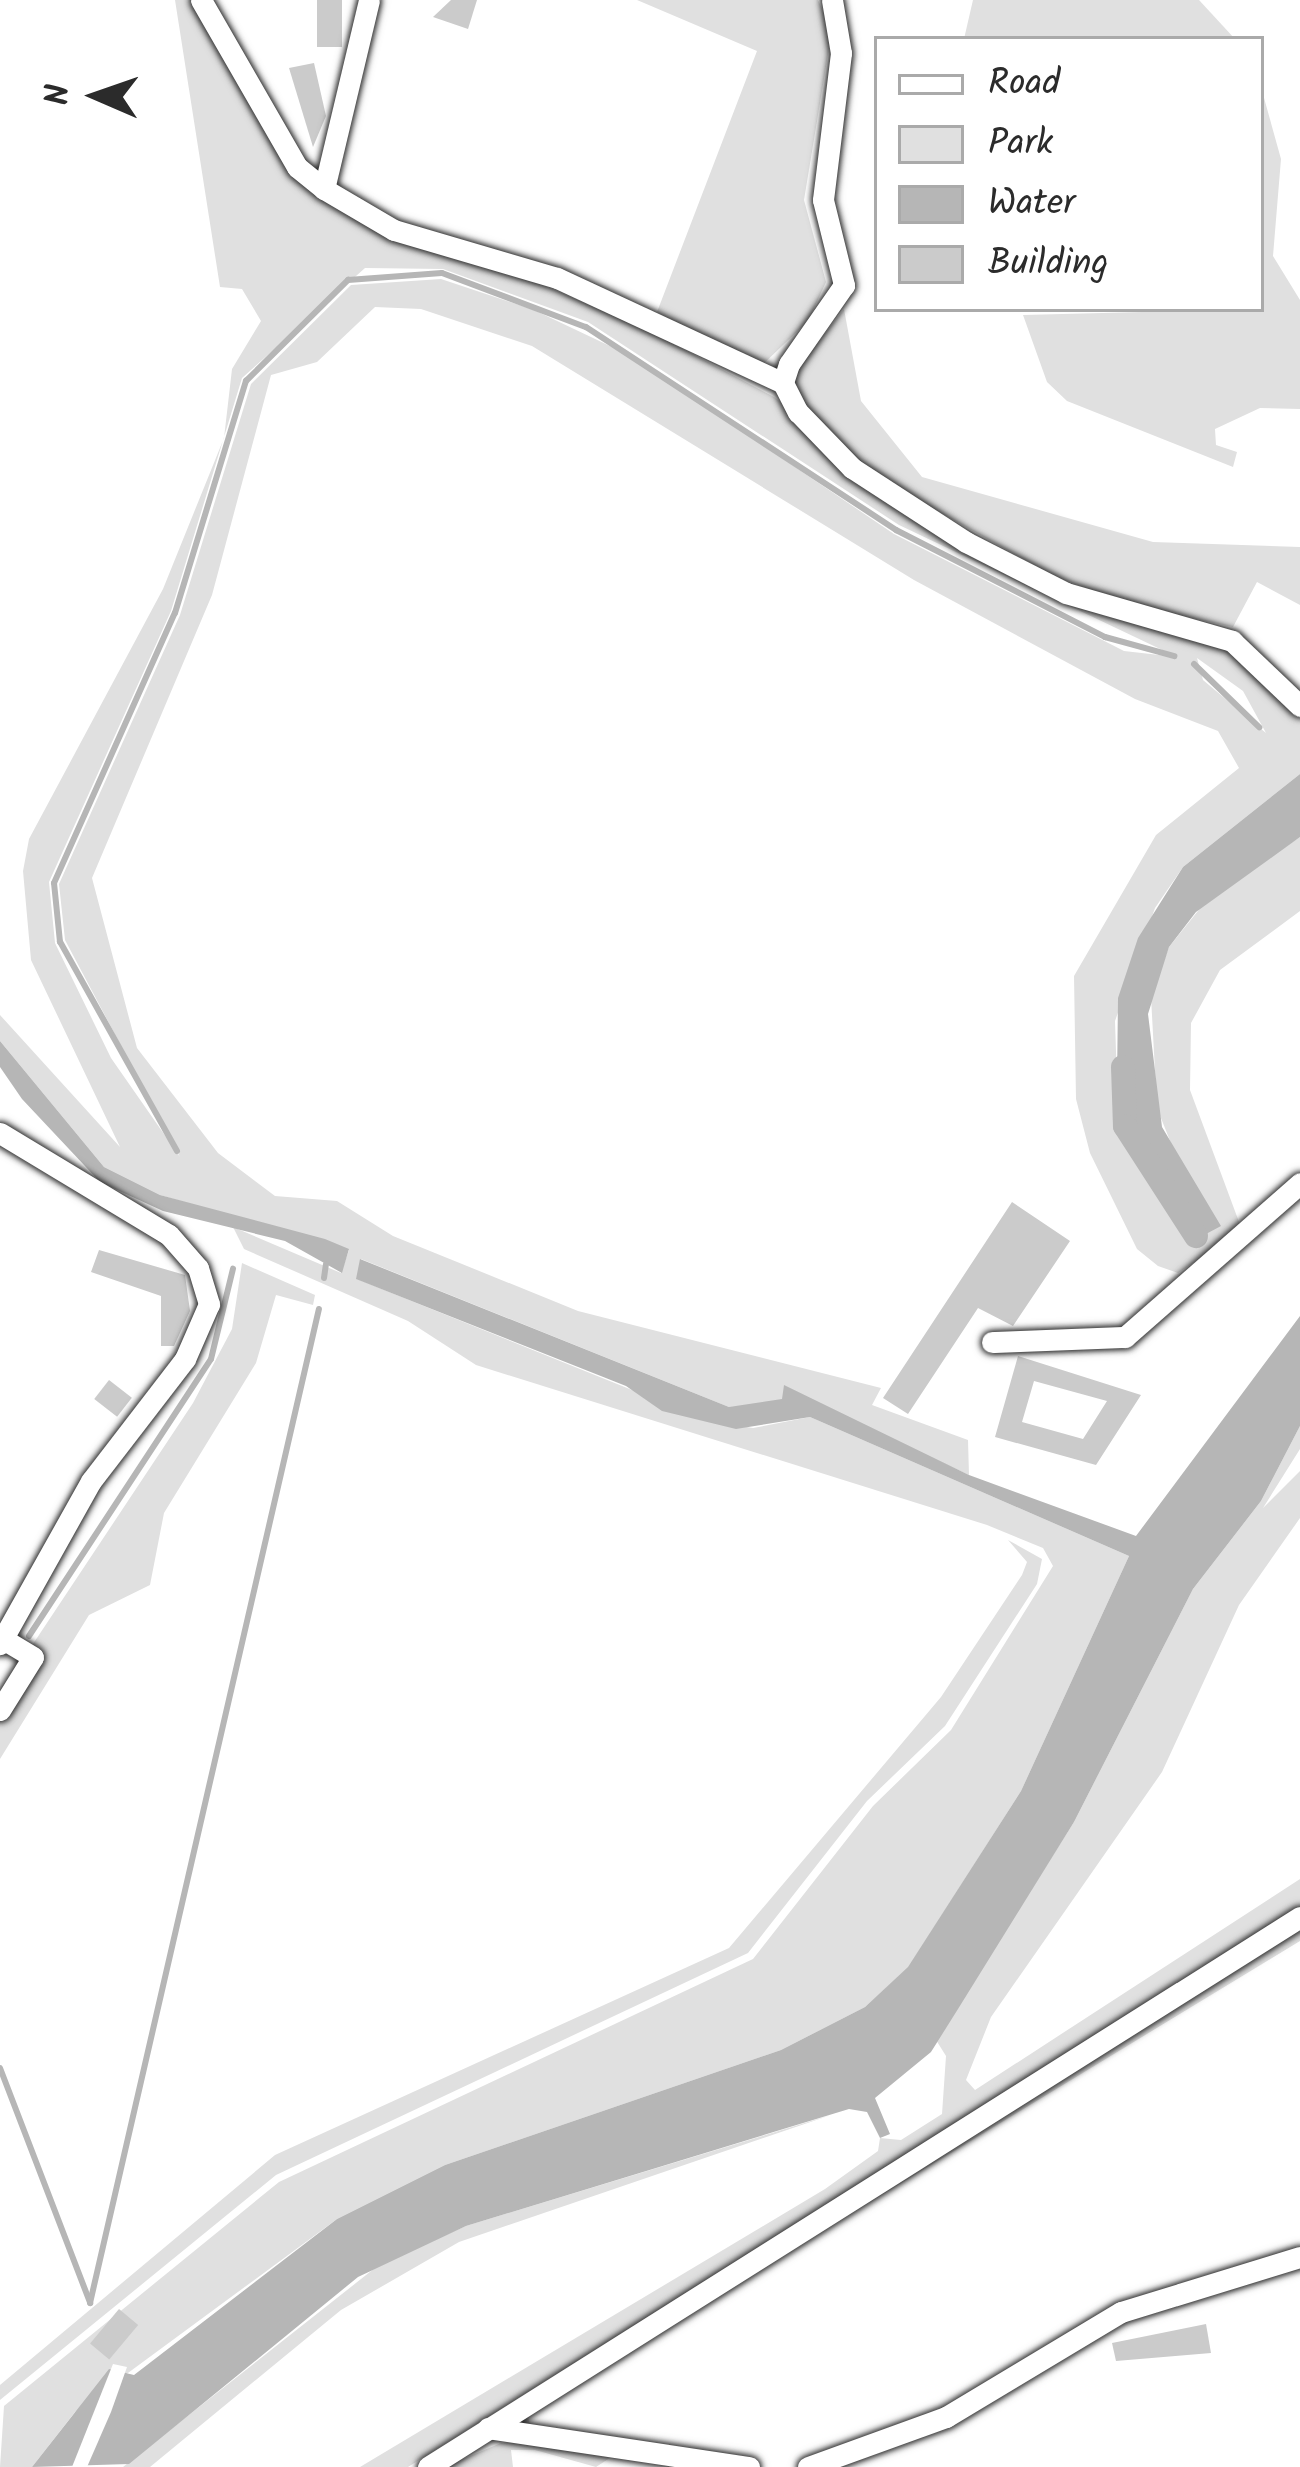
<!DOCTYPE html>
<style>
body{margin:0}
#map{position:relative;width:1300px;height:2467px;overflow:hidden;background:#fff;font-family:Kalam,sans-serif}
div>[style]{position:absolute}
.green>*{inset:0;background:#e0e0e0}
.water>*{inset:0;background:#b6b6b6}
.pier>*{inset:0;background:#fff}
.stream>*{height:6px;margin:-3px;padding:0 3px;transform-origin:3px;border-radius:3px;background:#b6b6b6}
.canal>*{height:24px;margin:-12px;padding:0 12px;transform-origin:12px;border-radius:12px;background:#b6b6b6}
.building>*{inset:0;background:#cbcbcb;transform-origin:0 0}
.roads{filter:drop-shadow(0 0 3px #2b2b2b) drop-shadow(0 0 3px #2b2b2b)}
.minor>*{height:21px;margin:-10.5px;padding:0 10.5px;transform-origin:10.5px;border-radius:10.5px;background:#fff}
span{translate:-50% -50%;white-space:nowrap;text-align:center;line-height:1.15;-webkit-text-stroke:12px #fff;paint-order:stroke}
.legend{position:absolute;left:874px;top:36px;width:390px;height:276px;box-sizing:border-box;background:#fff;border:3px solid #aaa;margin:0;padding:15px 21px;list-style:none;font-size:36px;color:#2b2b2b}
.legend li{display:flex;align-items:center;gap:24px;height:60px}
.legend b{width:60px;border:3px solid #aaa}
.north{position:absolute;left:36px;top:36px;width:120px;height:120px;-webkit-text-stroke:9px #fff;paint-order:stroke;rotate:272deg;font-size:33px;font-weight:700;line-height:48px;text-align:center;color:#2b2b2b}
.north::after{content:'';display:block;margin:auto;width:42px;height:54px;background:#2b2b2b;clip-path:polygon(50% 0,100% 100%,50% 72%,0 100%)}
</style>
<div id="map">
<div class="green">
<i style="clip-path:polygon(evenodd,175px 0,194px 0,302px 180px,649px 331px,774px 397px,1002px 569px,1213px 639px,1285px 691px,1300px 716px,1300px 774px,1183px 867px,1155px 908px,1115px 1021px,1117px 1082px,1144px 1158px,1207px 1234px,1157px 1108px,1151px 997px,1169px 947px,1210px 896px,1300px 837px,1300px 911px,1220px 970px,1191px 1023px,1190px 1090px,1242px 1230px,1178px 1273px,1158px 1266px,1137px 1249px,1090px 1153px,1076px 1099px,1074px 976px,1156px 835px,1239px 768px,1218px 731px,1135px 699px,914px 580px,532px 346px,421px 309px,375px 307px,317px 362px,271px 375px,212px 595px,92px 878px,137px 1048px,218px 1153px,275px 1196px,337px 1201px,393px 1236px,578px 1311px,881px 1388px,872px 1405px,968px 1440px,969px 1475px,813px 1403px,729px 1407px,361px 1259px,357px 1279px,709px 1421px,753px 1428px,810px 1417px,1129px 1556px,1021px 1791px,908px 1968px,865px 2007px,781px 2050px,445px 2165px,337px 2219px,75px 2412px,32px 2467px,0 2467px,4px 2406px,279px 2182px,753px 1959px,873px 1806px,951px 1730px,1053px 1566px,1043px 1548px,987px 1525px,476px 1365px,408px 1321px,244px 1249px,233px 1227px,341px 1273px,349px 1250px,160px 1195px,104px 1167px,0 1041px,0 1015px,120px 1147px,31px 960px,23px 871px,29px 839px,163px 589px,224px 438px,232px 369px,261px 321px,242px 289px,220px 287px,175px 0,365px 268px,443px 269px,588px 322px,899px 525px,1177px 657px,1124px 651px,894px 534px,631px 356px,534px 310px,441px 279px,351px 285px,251px 384px,180px 615px,59px 884px,65px 940px,180px 1157px,111px 1058px,55px 943px,49px 882px,171px 611px,242px 378px,365px 268px,175px 0,1197px 658px,1243px 691px,1266px 733px,1203px 680px,1197px 658px)"></i>
<i style="clip-path:polygon(637px 0,818px 0,832px 30px,804px 200px,826px 282px,808px 321px,756px 371px,657px 312px,757px 51px)"></i>
<i style="clip-path:polygon(973px 0,1199px 0,1235px 39px,964px 39px)"></i>
<i style="clip-path:polygon(1261px 87px,1281px 159px,1273px 256px,1300px 300px,1300px 409px,1260px 408px,1215px 429px,1216px 445px,1237px 452px,1233px 467px,1067px 401px,1047px 382px,1023px 315px,1261px 309px)"></i>
<i style="clip-path:polygon(844px 309px,861px 401px,922px 477px,1153px 542px,1300px 547px,1300px 605px,1257px 582px,1233px 627px,1131px 605px,1054px 576px,873px 475px,805px 410px,792px 376px)"></i>
<i style="clip-path:polygon(242px 1263px,315px 1295px,313px 1305px,276px 1295px,256px 1363px,164px 1513px,150px 1585px,89px 1615px,0 1759px,0 1718px,31px 1647px,193px 1403px,232px 1329px)"></i>
<i style="clip-path:polygon(1300px 1426px,1300px 1449px,1263px 1508px,1300px 1471px,1300px 1518px,1239px 1605px,1162px 1772px,991px 2017px,966px 2080px,975px 2090px,1300px 1879px,1300px 1908px,408px 2467px,360px 2467px,825px 2189px,878px 2151px,880px 2138px,901px 2140px,942px 2114px,946px 2056px,936px 2040px,1074px 1822px,1193px 1589px,1261px 1501px)"></i>
<i style="clip-path:polygon(1008px 1540px,1042px 1559px,1037px 1584px,945px 1726px,867px 1801px,748px 1953px,276px 2175px,0 2400px,0 2385px,275px 2155px,729px 1948px,941px 1697px,1022px 1575px,1027px 1562px)"></i>
<i style="clip-path:polygon(1300px 1928px,1300px 1941px,587px 2374px,528px 2414px,531px 2434px,507px 2424px)"></i>
<i style="clip-path:polygon(831px 2115px,459px 2242px,341px 2310px,150px 2467px,123px 2467px,380px 2264px,466px 2226px)"></i>
<i style="clip-path:polygon(501px 2443px,520px 2442px,619px 2452px,596px 2467px,535px 2450px,511px 2450px,513px 2467px,444px 2467px)"></i>
</div>
<div class="water">
<i style="clip-path:polygon(1300px 774px,1300px 837px,1196px 912px,1169px 947px,1148px 1014px,1162px 1127px,1221px 1226px,1206px 1234px,1178px 1214px,1135px 1136px,1117px 1082px,1118px 998px,1138px 938px,1183px 867px)"></i>
<i style="clip-path:polygon(0 1041px,104px 1167px,160px 1195px,325px 1239px,349px 1249px,342px 1273px,285px 1241px,163px 1211px,100px 1182px,22px 1099px,0 1067px)"></i>
<i style="clip-path:polygon(360px 1259px,729px 1407px,782px 1399px,784px 1385px,969px 1475px,1136px 1536px,1300px 1316px,1300px 1426px,1261px 1501px,1193px 1589px,1074px 1822px,958px 2009px,931px 2052px,875px 2098px,890px 2134px,880px 2138px,867px 2112px,849px 2109px,466px 2226px,358px 2277px,129px 2464px,32px 2467px,109px 2369px,134px 2375px,337px 2219px,445px 2165px,781px 2050px,865px 2007px,908px 1967px,1021px 1791px,1129px 1556px,810px 1417px,736px 1429px,662px 1411px,626px 1386px,356px 1279px)"></i>
</div>
<div class="pier">
<i style="clip-path:polygon(113px 2364px,127px 2367px,111px 2412px,87px 2467px,72px 2467px)"></i>
</div>
<div class="stream">
<i style="left:1194px;top:664px;width:91px;rotate:44.1deg"></i>
<i style="left:177px;top:1151px;width:240px;rotate:-119.2deg"></i>
<i style="left:60px;top:942px;width:59px;rotate:-95.8deg"></i>
<i style="left:54px;top:883px;width:296px;rotate:-65.9deg"></i>
<i style="left:175px;top:613px;width:243px;rotate:-73deg"></i>
<i style="left:246px;top:381px;width:144px;rotate:-44.7deg"></i>
<i style="left:348px;top:280px;width:94px;rotate:-4.3deg"></i>
<i style="left:442px;top:273px;width:154px;rotate:20.6deg"></i>
<i style="left:586px;top:327px;width:371px;rotate:33.2deg"></i>
<i style="left:896px;top:530px;width:235px;rotate:27.1deg"></i>
<i style="left:1105px;top:637px;width:72px;rotate:15.4deg"></i>
<i style="left:324px;top:1278px;width:14px;rotate:-82deg"></i>
<i style="left:29px;top:1636px;width:331px;rotate:-56.7deg"></i>
<i style="left:211px;top:1359px;width:93px;rotate:-76.3deg"></i>
<i style="left:0;top:2068px;width:252px;rotate:69deg"></i>
<i style="left:90px;top:2303px;width:1020px;rotate:-77.03deg"></i>
</div>
<div class="canal">
<i style="left:1123px;top:1067px;width:59px;rotate:88.1deg"></i>
<i style="left:1125px;top:1126px;width:131px;rotate:57.2deg"></i>
</div>
<div class="building">
<i style="left:317px;top:0;width:25px;height:47px"></i>
<i style="clip-path:polygon(451px 0,477px 0,468px 29px,433px 17px)"></i>
<i style="clip-path:polygon(314px 63px,326px 116px,313px 147px,289px 68px)"></i>
<i style="clip-path:polygon(1012px 1202px,1070px 1241px,1013px 1326px,978px 1308px,908px 1414px,883px 1398px)"></i>
<i style="clip-path:polygon(99px 1250px,185px 1275px,190px 1311px,174px 1346px,161px 1346px,161px 1296px,91px 1272px)"></i>
<i style="clip-path:polygon(evenodd,1018px 1356px,1141px 1395px,1096px 1465px,995px 1437px,1018px 1356px,1034px 1381px,1107px 1401px,1083px 1439px,1022px 1422px,1034px 1381px)"></i>
<i style="left:109px;top:1380px;width:29px;height:24px;rotate:38deg"></i>
<i style="left:119px;top:2309px;width:25px;height:45px;rotate:40deg"></i>
<i style="clip-path:polygon(1206px 2324px,1211px 2353px,1116px 2361px,1112px 2343px)"></i>
</div>
<div class="roads">
<div class="minor">
<i style="left:201px;top:0;width:193px;rotate:60.1deg"></i>
<i style="left:297px;top:167px;width:35px;rotate:39deg"></i>
<i style="left:324px;top:189px;width:81px;rotate:30.4deg"></i>
<i style="left:394px;top:230px;width:170px;rotate:16.4deg"></i>
<i style="left:557px;top:278px;width:249px;rotate:24.9deg"></i>
<i style="left:832px;top:0;width:54px;rotate:80.4deg"></i>
<i style="left:841px;top:53px;width:148px;rotate:97deg"></i>
<i style="left:823px;top:200px;width:88px;rotate:76.1deg"></i>
<i style="left:844px;top:285px;width:96px;rotate:124.8deg"></i>
<i style="left:789px;top:364px;width:20px;rotate:108deg"></i>
<i style="left:783px;top:383px;width:33px;rotate:63deg"></i>
<i style="left:798px;top:412px;width:78px;rotate:46deg"></i>
<i style="left:852px;top:468px;width:136px;rotate:33deg"></i>
<i style="left:966px;top:542px;width:112px;rotate:27deg"></i>
<i style="left:1066px;top:593px;width:173px;rotate:16.1deg"></i>
<i style="left:1232px;top:641px;width:94px;rotate:43.7deg"></i>
<i style="left:324px;top:189px;width:194px;rotate:-76.6deg"></i>
<i style="left:0;top:1133px;width:197px;rotate:31.1deg"></i>
<i style="left:169px;top:1235px;width:44px;rotate:48.7deg"></i>
<i style="left:198px;top:1268px;width:38px;rotate:73deg"></i>
<i style="left:209px;top:1304px;width:60px;rotate:113.6deg"></i>
<i style="left:185px;top:1359px;width:154px;rotate:127.6deg"></i>
<i style="left:91px;top:1481px;width:187px;rotate:119.2deg"></i>
<i style="left:992px;top:1342px;width:133px;rotate:-2.2deg"></i>
<i style="left:1125px;top:1337px;width:233px;rotate:-41.3deg"></i>
<i style="left:0;top:1710px;width:62px;rotate:-58.1deg"></i>
<i style="left:33px;top:1657px;width:35px;rotate:-149deg"></i>
<i style="left:488px;top:2428px;width:264px;rotate:8.5deg"></i>
<i style="left:428px;top:2467px;width:1031px;rotate:-32.24deg"></i>
<i style="left:808px;top:2467px;width:147px;rotate:-19.9deg"></i>
<i style="left:946px;top:2417px;width:204px;rotate:-31deg"></i>
<i style="left:1121px;top:2312px;width:187px;rotate:-17.1deg"></i>
</div>
</div>
<ul class="legend">
<li><b style="height:15px;background:#fff"></b>Road</li>
<li><b style="height:33px;background:#e0e0e0"></b>Park</li>
<li><b style="height:33px;background:#b6b6b6"></b>Water</li>
<li><b style="height:33px;background:#cbcbcb"></b>Building</li>
</ul>
<div class="north">N</div>
</div>
